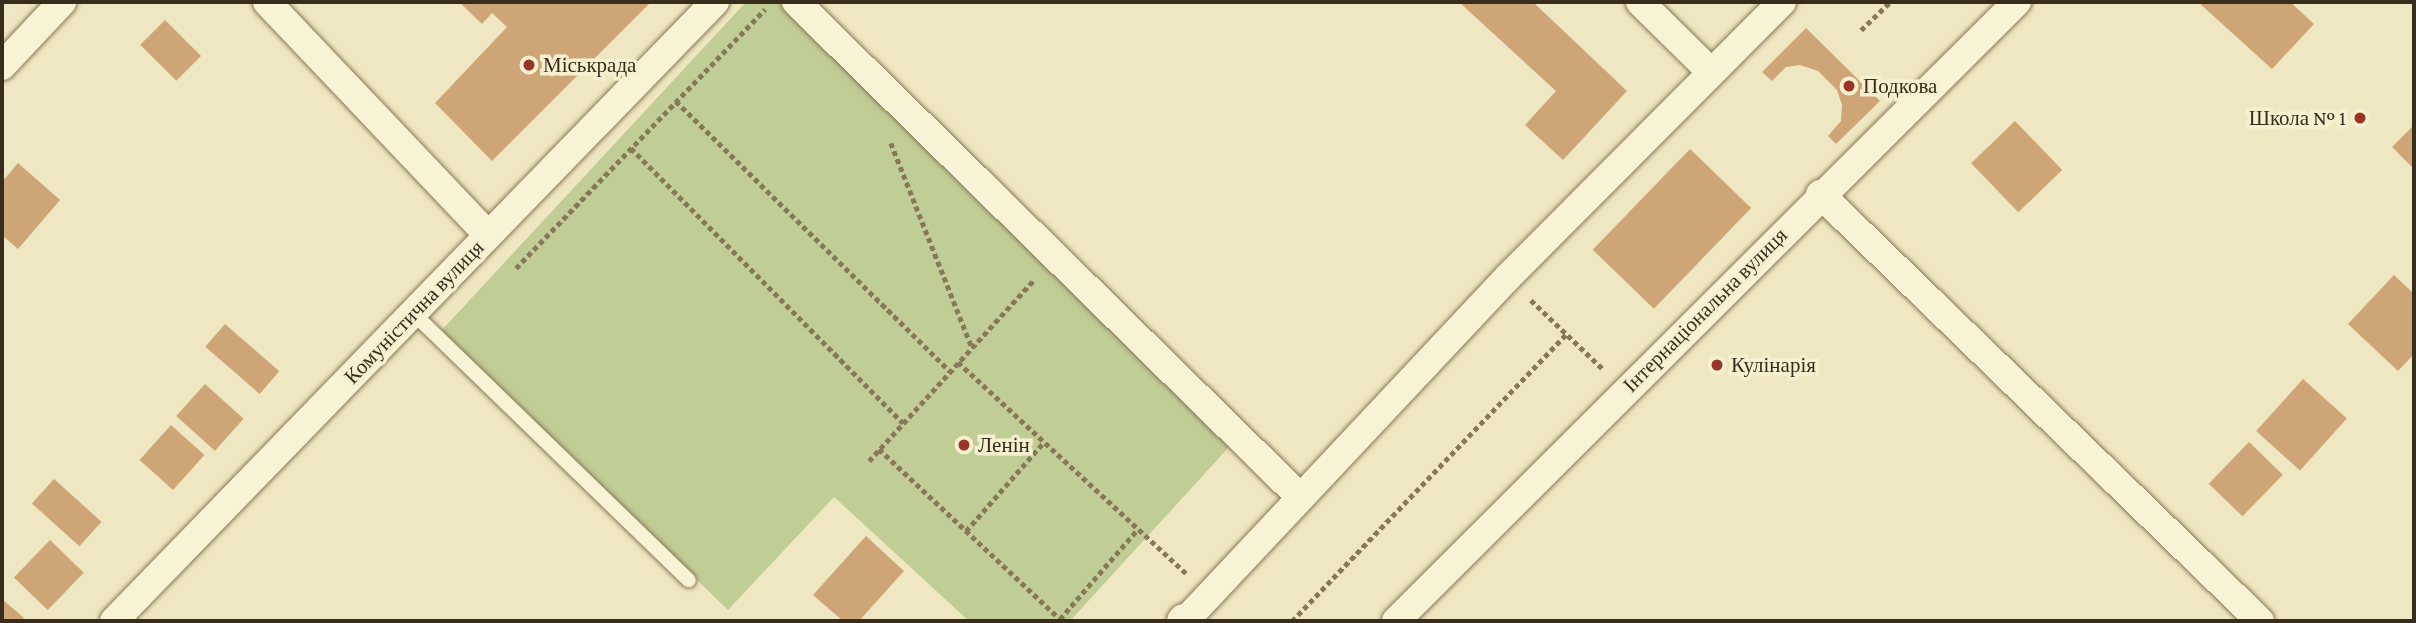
<!DOCTYPE html>
<meta charset="utf-8">
<style>
body{margin:0}
#map{position:relative;width:2416px;height:623px;overflow:hidden;background:#efe7c1;font-family:"Crimson Pro",serif}
div>[style]{position:absolute}
.green>*{inset:0;background:#c0cd95}
.building>*{inset:0;background:#cea577;transform-origin:0 0}
.path>*{height:4.5px;margin-top:-2.25px;transform-origin:0;background:repeating-linear-gradient(90deg,#897858 0 5px,transparent 0 8.5px)}
.roads{filter:drop-shadow(0 0 2px #897858) drop-shadow(0 0 2px #897858)}
.service>*{height:14px;margin:-7px;padding:0 7px;transform-origin:7px;border-radius:7px;background:#f9f3d5}
.minor>*{height:28px;margin:-14px;padding:0 14px;transform-origin:14px;border-radius:14px;background:#f9f3d5}
.tertiary>*{height:35px;margin:-17.5px;padding:0 17.5px;transform-origin:17.5px;border-radius:17.5px;background:#f9f3d5}
.dots>*{width:19px;height:19px;translate:-50% -50%;box-sizing:border-box;border:4px solid #f6f0d1;border-radius:50%}
span{translate:-50% -50%;white-space:nowrap;text-align:center;line-height:1.15;-webkit-text-stroke:7px #f6f0d1;paint-order:stroke}
.poi-label{font-size:21px;color:#382d1d}
.left{translate:0 -50%;text-align:left}
.right{translate:-100% -50%;text-align:right}
.street-label{font-size:21px;color:#382d1d}
.frame{position:absolute;inset:0;border:4px solid #382d1d;pointer-events:none}
</style>
<div id="map">
<div class="green">
<i style="clip-path:polygon(746px 2px,779px 2px,1229px 447px,1070px 621px,969px 621px,834px 497px,728px 610px,441px 331px)"></i>
</div>
<div class="building">
<i style="clip-path:polygon(459px 2px,651px 2px,492px 161px,435px 103px,507px 27px,492px 13px,482px 24px)"></i>
<i style="clip-path:polygon(1459px 2px,1533px 2px,1627px 91px,1563px 160px,1525px 125px,1556px 91px)"></i>
<i style="clip-path:polygon(2198px 2px,2290px 2px,2314px 24px,2272px 69px)"></i>
<i style="left:165px;top:20px;width:51px;height:35px;rotate:45deg"></i>
<i style="clip-path:polygon(1806px 28px,1880px 101px,1836px 144px,1828px 136px,1841px 121px,1842px 105px,1837px 90px,1818px 71px,1800px 65px,1786px 67px,1772px 81px,1762px 72px)"></i>
<i style="left:2015px;top:121px;width:68px;height:61px;rotate:46deg"></i>
<i style="clip-path:polygon(2414px 125px,2414px 169px,2392px 147px)"></i>
<i style="left:1690px;top:149px;width:85px;height:140px;rotate:44deg"></i>
<i style="clip-path:polygon(18px 163px,60px 200px,18px 249px,2px 235px,2px 182px)"></i>
<i style="clip-path:polygon(2394px 275px,2414px 294px,2414px 354px,2398px 371px,2348px 324px)"></i>
<i style="left:225px;top:324px;width:72px;height:30px;rotate:41deg"></i>
<i style="left:2303px;top:379px;width:59px;height:70px;rotate:42deg"></i>
<i style="left:205px;top:384px;width:52px;height:43px;rotate:42deg"></i>
<i style="left:171px;top:425px;width:45px;height:47px;rotate:42deg"></i>
<i style="left:2249px;top:442px;width:47px;height:58px;rotate:44deg"></i>
<i style="left:54px;top:479px;width:64px;height:33px;rotate:42deg"></i>
<i style="clip-path:polygon(866px 536px,904px 571px,859px 621px,843px 621px,813px 595px)"></i>
<i style="left:50px;top:540px;width:47px;height:52px;rotate:44deg"></i>
<i style="clip-path:polygon(2px 599px,24px 618px,21px 621px,2px 621px)"></i>
</div>
<div class="path">
<i style="left:1861px;top:30px;width:40px;rotate:-44deg"></i>
<i style="left:676px;top:101px;width:385px;rotate:44.6deg"></i>
<i style="left:891px;top:143px;width:220px;rotate:68.4deg"></i>
<i style="left:631px;top:148px;width:387px;rotate:45.3deg"></i>
<i style="left:516px;top:268px;width:359px;rotate:-46.1deg"></i>
<i style="left:1531px;top:300px;width:100px;rotate:43.8deg"></i>
<i style="left:958px;top:362px;width:311px;rotate:42.8deg"></i>
<i style="left:879px;top:449px;width:251px;rotate:43.2deg"></i>
<i style="left:869px;top:461px;width:244px;rotate:-47.7deg"></i>
<i style="left:966px;top:531px;width:118px;rotate:-48.8deg"></i>
<i style="left:1060px;top:619px;width:119px;rotate:-49.1deg"></i>
<i style="left:1292px;top:621px;width:397px;rotate:-46.3deg"></i>
</div>
<div class="roads">
<div class="service">
<i style="left:413px;top:313px;width:384px;rotate:44.1deg"></i>
</div>
<div class="minor">
<i style="left:267px;top:2px;width:321px;rotate:46.5deg"></i>
<i style="left:796px;top:2px;width:705px;rotate:44.48deg"></i>
<i style="left:1640px;top:2px;width:98px;rotate:44.6deg"></i>
<i style="left:2px;top:66px;width:88px;rotate:-46.8deg"></i>
<i style="left:1820px;top:194px;width:613px;rotate:44.14deg"></i>
<i style="left:114px;top:621px;width:863px;rotate:-45.85deg"></i>
<i style="left:1185px;top:621px;width:472px;rotate:-46.8deg"></i>
<i style="left:1508px;top:277px;width:388px;rotate:-45.1deg"></i>
<i style="left:1396px;top:621px;width:877px;rotate:-44.91deg"></i>
</div>
<div class="tertiary">
<i style="left:1184px;top:621px;width:1px"></i>
</div>
</div>
<div class="dots">
<i style="left:529px;top:65px;background:#993427"></i>
<i style="left:1849px;top:86px;background:#993427"></i>
<i style="left:2360px;top:118px;background:#993427"></i>
<i style="left:1717px;top:365px;background:#993427"></i>
<i style="left:964px;top:445px;background:#993427"></i>
</div>
<div class="poi-label">
<span class="left" style="left:543px;top:65px">Міськрада</span>
<span class="left" style="left:1863px;top:86px">Подкова</span>
<span class="right" style="left:2346px;top:118px">Школа № 1</span>
<span class="left" style="left:1731px;top:365px">Кулінарія</span>
<span class="left" style="left:978px;top:445px">Ленін</span>
</div>
<div class="street-label">
<span style="left:1705px;top:310px;rotate:-45deg">Інтернаціональна вулиця</span>
<span style="left:414px;top:312px;rotate:-46deg">Комуністична вулиця</span>
</div>
<div class="frame"></div>
</div>
